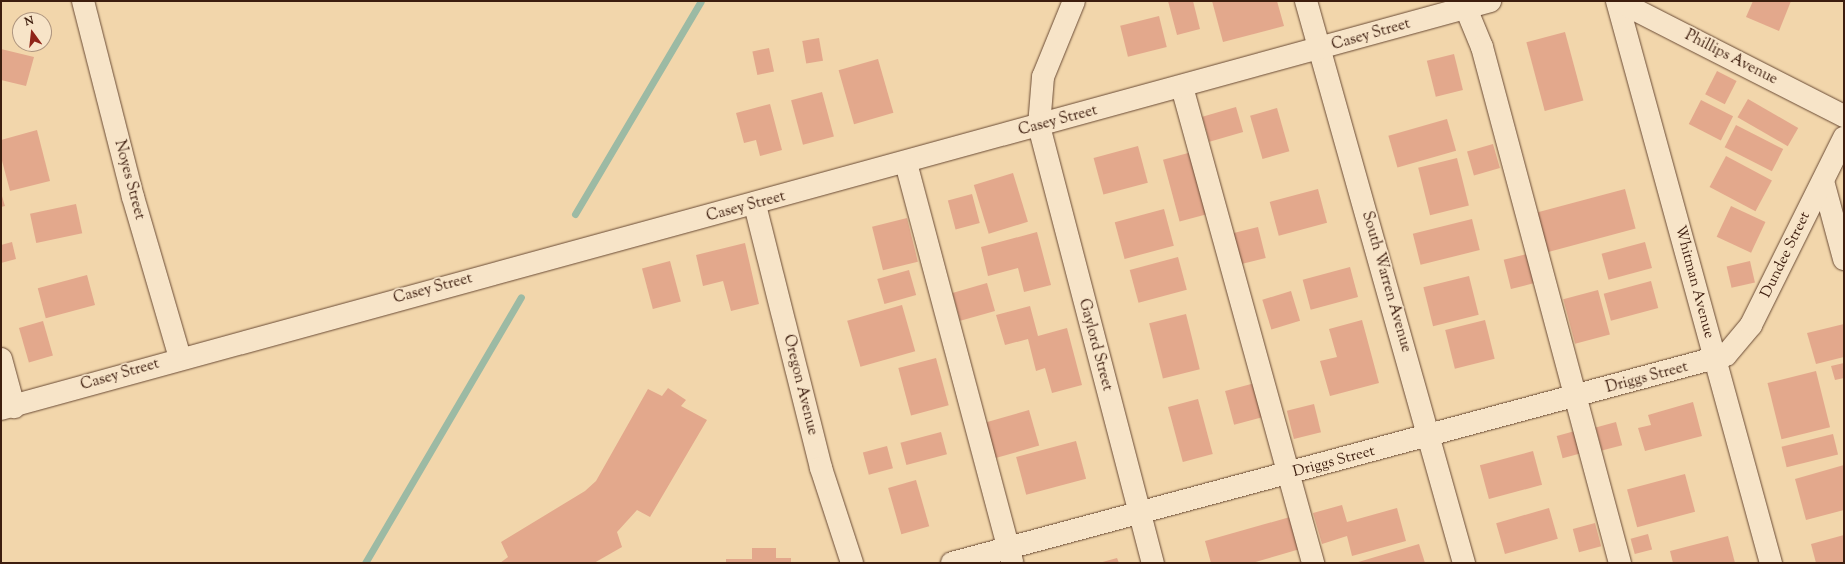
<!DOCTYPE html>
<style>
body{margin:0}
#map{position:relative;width:1845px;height:564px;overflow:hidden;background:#f2d6ab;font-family:"Sorts Mill Goudy",serif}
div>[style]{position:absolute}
.stream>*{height:7px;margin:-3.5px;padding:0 3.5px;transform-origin:3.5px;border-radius:3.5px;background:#9cbaa4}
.building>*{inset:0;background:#e3a88c;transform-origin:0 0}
.roads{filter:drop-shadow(0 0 1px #6a4b35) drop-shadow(0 0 1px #6a4b35)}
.minor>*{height:22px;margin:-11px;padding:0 11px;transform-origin:11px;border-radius:11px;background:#f7e4c8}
span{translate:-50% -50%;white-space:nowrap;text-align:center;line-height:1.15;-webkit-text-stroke:3.5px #f7e4c8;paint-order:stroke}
.street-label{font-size:15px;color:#3d1d0e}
.frame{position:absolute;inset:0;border:2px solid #3d1d0e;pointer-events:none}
.north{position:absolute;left:12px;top:12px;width:40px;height:40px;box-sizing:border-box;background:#f7e4c8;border:1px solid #ad947e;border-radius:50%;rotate:345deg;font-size:11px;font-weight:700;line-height:16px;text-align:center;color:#3d1d0e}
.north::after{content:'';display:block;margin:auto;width:14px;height:18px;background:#8f2418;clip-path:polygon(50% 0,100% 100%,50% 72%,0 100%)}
</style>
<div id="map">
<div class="stream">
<i style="left:575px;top:214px;width:247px;rotate:-59.4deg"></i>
<i style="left:365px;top:563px;width:308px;rotate:-59.6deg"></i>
</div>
<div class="building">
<i style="clip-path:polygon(1168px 1px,1193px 1px,1200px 29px,1177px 35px)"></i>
<i style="clip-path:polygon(1212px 1px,1277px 1px,1284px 26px,1223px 42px)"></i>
<i style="clip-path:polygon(1753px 1px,1791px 1px,1779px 31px,1746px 17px)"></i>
<i style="left:1159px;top:16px;width:32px;height:40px;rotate:76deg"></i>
<i style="left:1565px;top:32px;width:71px;height:40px;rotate:75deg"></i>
<i style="left:819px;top:38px;width:23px;height:17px;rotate:80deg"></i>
<i style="left:769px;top:48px;width:24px;height:17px;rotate:78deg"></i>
<i style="clip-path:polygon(1px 49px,34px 57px,26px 86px,1px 80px)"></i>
<i style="left:1454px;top:54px;width:37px;height:28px;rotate:76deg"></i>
<i style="left:878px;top:59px;width:56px;height:41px;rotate:74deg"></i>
<i style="left:1717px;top:71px;width:22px;height:26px;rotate:27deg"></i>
<i style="left:822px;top:92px;width:46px;height:32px;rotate:75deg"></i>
<i style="left:1748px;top:99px;width:58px;height:21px;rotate:30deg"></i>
<i style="left:1701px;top:100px;width:36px;height:27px;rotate:27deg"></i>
<i style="clip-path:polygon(770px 104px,782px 150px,760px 156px,756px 140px,744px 143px,736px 113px)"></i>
<i style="left:1236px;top:107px;width:26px;height:35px;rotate:74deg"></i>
<i style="left:1277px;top:108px;width:45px;height:28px;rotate:74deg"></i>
<i style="left:1447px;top:119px;width:33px;height:61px;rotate:74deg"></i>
<i style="left:1736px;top:125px;width:53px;height:25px;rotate:27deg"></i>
<i style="clip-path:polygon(37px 130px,50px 181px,10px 191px,1px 157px,1px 140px)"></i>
<i style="left:1493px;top:144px;width:25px;height:27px;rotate:74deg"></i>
<i style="left:1138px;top:146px;width:38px;height:46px;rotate:75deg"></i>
<i style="left:1192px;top:152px;width:64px;height:30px;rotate:75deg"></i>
<i style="left:1726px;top:156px;width:52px;height:35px;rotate:28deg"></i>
<i style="left:1457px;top:158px;width:49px;height:40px;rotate:76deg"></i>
<i style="left:1013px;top:173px;width:51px;height:41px;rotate:73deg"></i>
<i style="left:1318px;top:189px;width:35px;height:50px;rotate:75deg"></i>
<i style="left:1625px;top:189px;width:41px;height:98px;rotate:75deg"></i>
<i style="clip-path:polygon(1px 193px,5px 206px,1px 207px)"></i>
<i style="left:972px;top:194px;width:30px;height:25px;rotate:75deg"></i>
<i style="left:76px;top:204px;width:30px;height:47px;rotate:78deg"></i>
<i style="left:1731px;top:206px;width:38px;height:34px;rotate:25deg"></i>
<i style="left:1164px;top:209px;width:38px;height:51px;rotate:75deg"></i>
<i style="left:907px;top:218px;width:45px;height:36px;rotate:76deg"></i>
<i style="left:1472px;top:219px;width:32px;height:61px;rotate:76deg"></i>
<i style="left:1258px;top:227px;width:32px;height:26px;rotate:76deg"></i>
<i style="clip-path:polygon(1037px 232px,1051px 285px,1024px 292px,1018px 268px,988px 276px,981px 247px)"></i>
<i style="clip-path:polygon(12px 242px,16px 259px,1px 263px,1px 245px)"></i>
<i style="left:1645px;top:242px;width:27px;height:45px;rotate:75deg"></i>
<i style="clip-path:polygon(745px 243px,759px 304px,731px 311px,723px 281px,703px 286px,696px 255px)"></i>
<i style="left:1527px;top:254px;width:30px;height:24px;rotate:76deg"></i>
<i style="left:1178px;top:257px;width:34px;height:50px;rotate:75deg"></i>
<i style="left:670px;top:261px;width:42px;height:29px;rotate:75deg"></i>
<i style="left:1750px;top:261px;width:22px;height:24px;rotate:77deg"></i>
<i style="left:1350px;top:267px;width:31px;height:49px;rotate:75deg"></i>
<i style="left:909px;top:270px;width:26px;height:33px;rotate:74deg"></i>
<i style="left:87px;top:275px;width:31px;height:51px;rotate:75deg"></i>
<i style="left:1469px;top:276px;width:40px;height:47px;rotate:76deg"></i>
<i style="left:1651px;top:281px;width:28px;height:49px;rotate:75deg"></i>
<i style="left:987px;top:283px;width:29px;height:36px;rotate:74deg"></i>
<i style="left:1598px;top:290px;width:46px;height:36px;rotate:75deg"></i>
<i style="left:1291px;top:291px;width:31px;height:30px;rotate:73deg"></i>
<i style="left:902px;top:305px;width:48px;height:57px;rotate:74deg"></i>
<i style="clip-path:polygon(1030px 306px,1038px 336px,1067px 328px,1082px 385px,1052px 393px,1045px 368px,1036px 371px,1028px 339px,1005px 345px,996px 315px)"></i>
<i style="left:1186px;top:314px;width:57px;height:38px;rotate:76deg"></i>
<i style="clip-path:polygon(1362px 320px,1379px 383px,1330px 396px,1320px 361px,1337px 357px,1329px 329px)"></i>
<i style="left:1485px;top:320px;width:40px;height:41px;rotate:76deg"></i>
<i style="left:43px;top:321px;width:36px;height:25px;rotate:74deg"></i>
<i style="clip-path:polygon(1844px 324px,1844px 357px,1816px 364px,1807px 333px)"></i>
<i style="left:936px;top:358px;width:49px;height:39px;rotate:75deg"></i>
<i style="clip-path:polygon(1844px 363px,1844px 378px,1835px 380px,1831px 366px)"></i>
<i style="left:1816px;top:371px;width:58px;height:50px;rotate:76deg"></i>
<i style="left:1255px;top:383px;width:35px;height:31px;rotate:75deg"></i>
<i style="clip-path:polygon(668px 388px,686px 400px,681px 406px,707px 420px,650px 517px,637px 510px,617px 532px,622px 547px,594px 563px,500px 563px,508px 557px,501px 542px,585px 491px,596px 481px,648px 389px,662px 396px)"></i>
<i style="left:1198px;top:399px;width:57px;height:31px;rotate:75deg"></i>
<i style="clip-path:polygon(1693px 402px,1702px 436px,1645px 451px,1638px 428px,1651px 425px,1648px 415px)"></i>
<i style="left:1314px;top:404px;width:29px;height:28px;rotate:76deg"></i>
<i style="left:1029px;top:410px;width:37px;height:48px;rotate:74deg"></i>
<i style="left:1616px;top:422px;width:24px;height:21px;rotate:75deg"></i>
<i style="left:1575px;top:431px;width:23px;height:19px;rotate:75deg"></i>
<i style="left:941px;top:432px;width:23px;height:42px;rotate:75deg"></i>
<i style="left:1833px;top:434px;width:21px;height:53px;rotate:76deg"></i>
<i style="left:1076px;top:441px;width:39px;height:62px;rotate:75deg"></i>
<i style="left:887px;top:446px;width:23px;height:25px;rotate:75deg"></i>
<i style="left:1533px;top:451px;width:35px;height:55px;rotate:75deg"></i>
<i style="clip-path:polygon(1844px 465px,1844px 510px,1806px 520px,1795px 479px)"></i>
<i style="left:1685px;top:474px;width:39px;height:60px;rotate:75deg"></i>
<i style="left:916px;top:480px;width:48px;height:29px;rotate:74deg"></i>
<i style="clip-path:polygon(1342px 505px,1347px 522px,1397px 508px,1406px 541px,1352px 556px,1347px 536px,1322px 544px,1313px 513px)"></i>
<i style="left:1549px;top:508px;width:32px;height:55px;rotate:74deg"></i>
<i style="clip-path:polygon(1290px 517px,1300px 549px,1252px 563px,1211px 563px,1205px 541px)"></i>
<i style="left:1595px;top:523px;width:24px;height:23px;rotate:75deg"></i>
<i style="left:1648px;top:534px;width:16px;height:18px;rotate:75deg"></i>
<i style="clip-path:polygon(1844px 535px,1844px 563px,1816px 563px,1811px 544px)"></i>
<i style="clip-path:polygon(1728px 536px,1735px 563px,1673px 563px,1670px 551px)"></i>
<i style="clip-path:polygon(1419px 544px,1425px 563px,1355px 563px)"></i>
<i style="clip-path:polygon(752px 548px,776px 548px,776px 558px,791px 558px,791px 563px,726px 563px,726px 559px,752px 559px)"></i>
<i style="clip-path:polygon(1117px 558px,1119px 563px,1099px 563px)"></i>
</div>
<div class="roads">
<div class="minor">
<i style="left:83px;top:1px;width:202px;rotate:75.7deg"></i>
<i style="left:133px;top:197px;width:168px;rotate:73.7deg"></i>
<i style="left:1074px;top:1px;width:82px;rotate:112.2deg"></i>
<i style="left:1043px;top:77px;width:49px;rotate:94.7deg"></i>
<i style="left:1039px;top:126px;width:452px;rotate:75.4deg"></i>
<i style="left:1306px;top:1px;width:584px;rotate:74.3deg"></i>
<i style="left:1463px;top:1px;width:50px;rotate:67.6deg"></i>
<i style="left:1482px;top:47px;width:534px;rotate:75.03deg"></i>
<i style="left:1617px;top:1px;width:583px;rotate:74.68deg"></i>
<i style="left:1618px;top:1px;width:254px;rotate:27deg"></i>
<i style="left:1182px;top:87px;width:494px;rotate:74.6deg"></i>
<i style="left:906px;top:163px;width:413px;rotate:75.1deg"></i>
<i style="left:1823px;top:181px;width:81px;rotate:74.9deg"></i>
<i style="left:755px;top:205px;width:271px;rotate:75.9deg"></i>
<i style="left:821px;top:468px;width:100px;rotate:71.9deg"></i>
<i style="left:1px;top:359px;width:50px;rotate:74.8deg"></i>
<i style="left:1px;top:409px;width:1544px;rotate:-15.32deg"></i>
<i style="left:952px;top:563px;width:801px;rotate:-15.04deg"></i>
<i style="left:1726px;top:355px;width:39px;rotate:-50deg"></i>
<i style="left:1751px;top:325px;width:209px;rotate:-63.6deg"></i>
</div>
</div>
<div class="street-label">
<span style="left:1371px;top:35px;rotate:-16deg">Casey Street</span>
<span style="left:1731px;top:58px;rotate:27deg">Phillips Avenue</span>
<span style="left:1058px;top:121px;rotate:-15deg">Casey Street</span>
<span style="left:129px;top:180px;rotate:75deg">Noyes Street</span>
<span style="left:746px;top:207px;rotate:-15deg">Casey Street</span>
<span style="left:1786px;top:255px;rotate:-64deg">Dundee Street</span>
<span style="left:1386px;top:282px;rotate:74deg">South Warren Avenue</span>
<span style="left:1694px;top:282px;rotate:75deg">Whitman Avenue</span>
<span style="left:433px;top:289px;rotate:-15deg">Casey Street</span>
<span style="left:1095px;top:345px;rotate:75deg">Gaylord Street</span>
<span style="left:120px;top:375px;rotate:-16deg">Casey Street</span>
<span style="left:1647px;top:378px;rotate:-15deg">Driggs Street</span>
<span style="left:800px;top:385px;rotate:76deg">Oregon Avenue</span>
<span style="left:1334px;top:462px;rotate:-15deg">Driggs Street</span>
</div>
<div class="frame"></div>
<div class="north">N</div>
</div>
